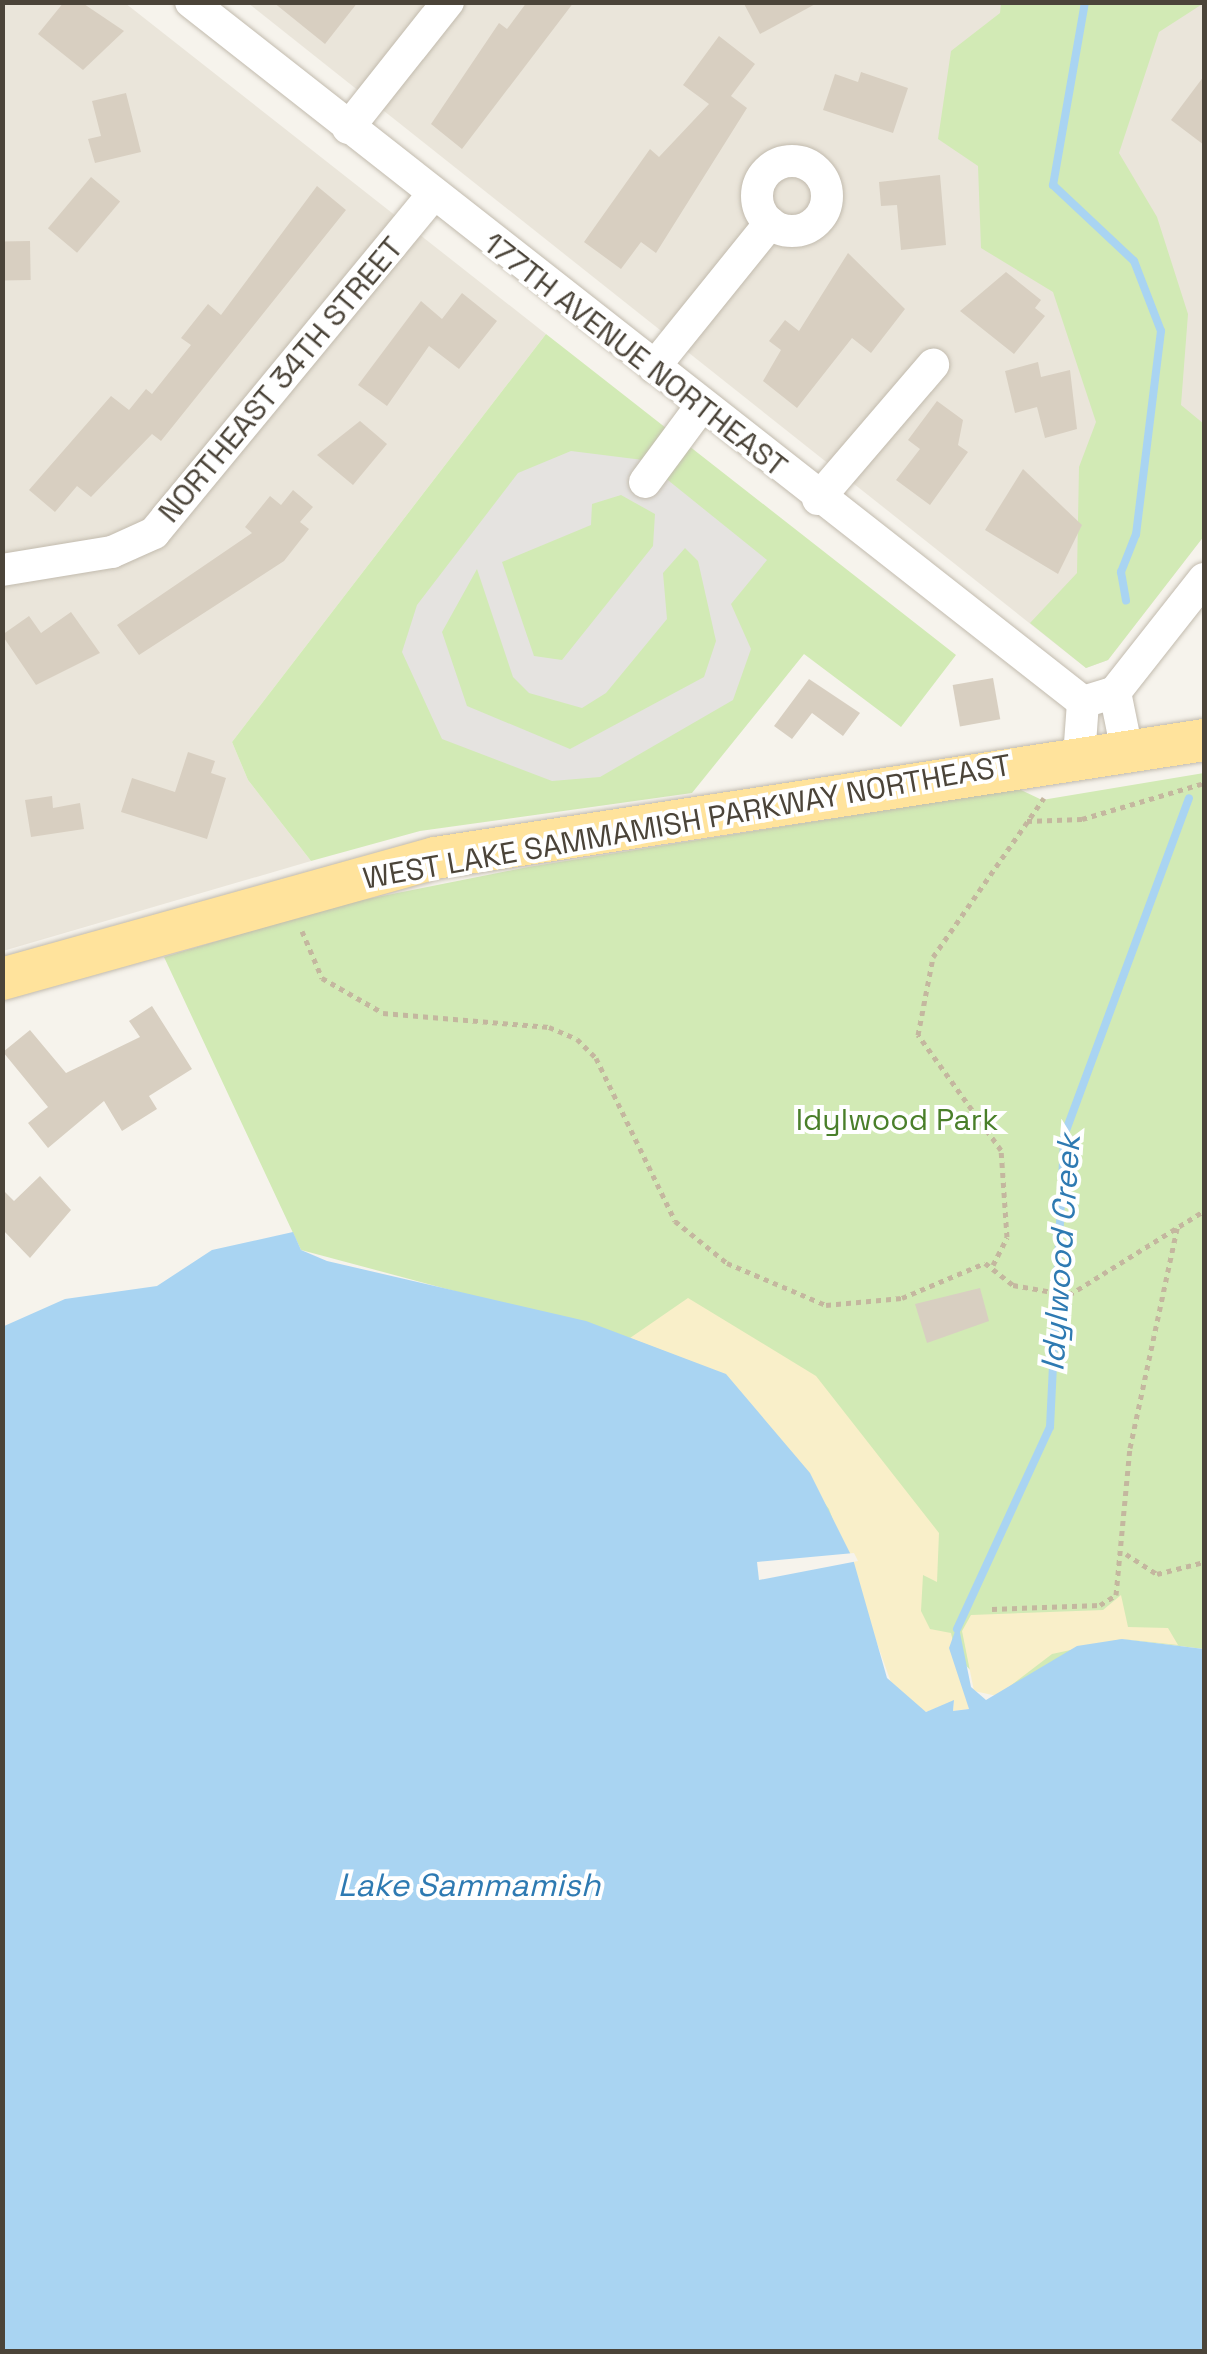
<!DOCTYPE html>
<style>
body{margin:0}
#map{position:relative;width:1207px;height:2354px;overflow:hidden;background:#f6f3ec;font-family:"Space Grotesk",sans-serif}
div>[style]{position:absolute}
.residential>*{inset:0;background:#eae5da}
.green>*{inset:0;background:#d2eab5}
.sand>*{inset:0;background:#f9efc9}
.parking>*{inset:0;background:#e5e3e0}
.water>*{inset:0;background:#a9d4f2}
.pier>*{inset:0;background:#f6f3ec}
.stream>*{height:8px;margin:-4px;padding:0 4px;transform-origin:4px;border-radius:4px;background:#a9d4f2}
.building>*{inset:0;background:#d8cfc1;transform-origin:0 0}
.path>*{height:5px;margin-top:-2.5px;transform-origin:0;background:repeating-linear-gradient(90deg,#c4b79f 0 5px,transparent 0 10px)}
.roads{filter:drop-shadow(0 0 2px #c2bbae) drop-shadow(0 0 2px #c2bbae)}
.minor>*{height:32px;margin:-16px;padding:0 16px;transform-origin:16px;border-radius:16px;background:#fff}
.minor>.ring{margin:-16px;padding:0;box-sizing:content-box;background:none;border:32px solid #fff;border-radius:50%}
.major>*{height:42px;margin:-21px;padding:0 21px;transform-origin:21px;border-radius:21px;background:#ffe39c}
span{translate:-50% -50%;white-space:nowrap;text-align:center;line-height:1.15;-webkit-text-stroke:8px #fff;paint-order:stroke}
.street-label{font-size:30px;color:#4b4439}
.park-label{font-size:30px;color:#4a7f2a}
.water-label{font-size:32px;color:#2e7ab2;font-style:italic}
.frame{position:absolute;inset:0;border:5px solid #4b4439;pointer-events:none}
</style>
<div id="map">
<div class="residential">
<i style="clip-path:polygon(3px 3px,125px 3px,546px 334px,232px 742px,248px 780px,311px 861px,3px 951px)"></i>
<i style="clip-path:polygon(248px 3px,1204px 3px,1204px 536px,1108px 660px,1086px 668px)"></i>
</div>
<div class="green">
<i style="clip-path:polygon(1001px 3px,1204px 3px,1159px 32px,1119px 153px,1157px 217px,1188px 314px,1181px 405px,1204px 424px,1204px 536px,1108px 660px,1086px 668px,1030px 623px,1077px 573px,1079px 467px,1096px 422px,1053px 292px,981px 248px,978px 166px,938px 139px,951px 51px,1000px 13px)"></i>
<i style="clip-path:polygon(546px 334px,956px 655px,901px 727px,804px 654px,692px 793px,420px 831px,311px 861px,248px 780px,232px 742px)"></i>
<i style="clip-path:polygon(1204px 773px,1204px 1649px,1122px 1639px,997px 1696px,630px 1338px,301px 1250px,164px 957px,342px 904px,528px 867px,1019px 789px,1042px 800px)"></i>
</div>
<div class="sand">
<i style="clip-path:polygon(688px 1298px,816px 1376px,939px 1533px,937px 1582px,923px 1575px,921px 1611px,930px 1629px,951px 1633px,969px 1709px,953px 1711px,954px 1701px,926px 1712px,893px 1688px,829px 1509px,726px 1375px,630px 1338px)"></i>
<i style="clip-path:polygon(1121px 1595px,1128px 1627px,1168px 1628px,1178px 1645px,1122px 1639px,1052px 1654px,997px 1696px,974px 1691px,962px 1631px,971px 1615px,1103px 1610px)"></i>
</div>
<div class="parking">
<i style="clip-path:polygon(evenodd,571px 451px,643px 460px,767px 560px,731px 604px,751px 649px,733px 700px,600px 777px,552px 781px,442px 739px,402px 652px,417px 605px,518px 473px,571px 451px,621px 495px,655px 514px,653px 546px,562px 660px,534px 656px,502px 562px,591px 525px,592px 504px,621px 495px,571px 451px,685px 548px,698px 561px,716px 641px,704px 677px,570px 749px,467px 706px,442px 632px,477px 569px,513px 677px,529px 693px,582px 708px,606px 693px,667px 619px,663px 573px,685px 548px)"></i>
</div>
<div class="water">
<i style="clip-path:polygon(293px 1232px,301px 1250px,327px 1261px,586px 1321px,726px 1374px,810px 1473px,853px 1559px,887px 1678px,926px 1712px,954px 1700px,953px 1711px,969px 1709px,949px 1648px,958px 1623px,971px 1687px,986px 1700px,1077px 1646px,1122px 1639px,1204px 1649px,1204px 2351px,3px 2351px,2px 1327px,65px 1299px,157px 1286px,212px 1250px)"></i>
</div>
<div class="pier">
<i style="clip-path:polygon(854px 1553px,858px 1561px,759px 1580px,757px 1562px)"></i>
</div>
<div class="stream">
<i style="left:1085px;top:2px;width:186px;rotate:99.9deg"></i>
<i style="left:1053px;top:185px;width:111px;rotate:43.2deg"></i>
<i style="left:1134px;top:261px;width:75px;rotate:68.9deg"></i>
<i style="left:1161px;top:331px;width:205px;rotate:97deg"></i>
<i style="left:1136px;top:534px;width:41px;rotate:111.5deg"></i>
<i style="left:1121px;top:572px;width:29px;rotate:80deg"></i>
<i style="left:957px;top:1629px;width:222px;rotate:-65.3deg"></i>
<i style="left:1050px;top:1427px;width:291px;rotate:-87.2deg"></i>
<i style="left:1064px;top:1136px;width:360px;rotate:-69.7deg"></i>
</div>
<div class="building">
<i style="clip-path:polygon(64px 2px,81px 2px,124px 31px,83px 70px,38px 34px)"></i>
<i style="clip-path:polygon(273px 2px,358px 2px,325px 44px)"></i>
<i style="clip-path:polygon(527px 2px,574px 2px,462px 149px,431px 124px,499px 23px,507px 29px)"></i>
<i style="clip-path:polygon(743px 2px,819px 2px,760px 34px)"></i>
<i style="clip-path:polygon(719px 36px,755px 64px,731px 96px,747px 108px,656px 253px,641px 242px,621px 269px,584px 242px,650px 149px,659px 157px,709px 104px,683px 85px)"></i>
<i style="clip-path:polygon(861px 72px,908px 88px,893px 133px,823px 110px,835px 74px,858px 82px)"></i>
<i style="clip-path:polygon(1204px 76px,1204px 145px,1171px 120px)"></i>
<i style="clip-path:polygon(126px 93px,141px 152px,95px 163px,88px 139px,101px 136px,92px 101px)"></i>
<i style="clip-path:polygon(940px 175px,946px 245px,901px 250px,897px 205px,881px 206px,879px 182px)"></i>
<i style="left:91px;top:177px;width:38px;height:67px;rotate:40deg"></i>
<i style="clip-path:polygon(317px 186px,346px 210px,161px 441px,152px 434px,91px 497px,77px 486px,55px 512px,29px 490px,111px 396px,129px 410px,146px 389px,152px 394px,191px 345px,181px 338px,208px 304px,221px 315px)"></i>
<i style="left:30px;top:241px;width:39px;height:28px;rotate:89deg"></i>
<i style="clip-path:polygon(848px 253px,905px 309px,871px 353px,852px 338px,797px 408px,763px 381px,781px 350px,769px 341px,785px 320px,799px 331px)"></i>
<i style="clip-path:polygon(1006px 272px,1041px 300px,1035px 308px,1045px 316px,1014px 354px,960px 311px)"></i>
<i style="clip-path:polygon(462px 293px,497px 321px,459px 369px,429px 346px,387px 406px,358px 385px,421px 301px,442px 319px)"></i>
<i style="clip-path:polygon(1038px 362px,1041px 377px,1070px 370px,1077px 429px,1045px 438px,1037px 407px,1015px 413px,1005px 371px)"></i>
<i style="clip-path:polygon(937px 401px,963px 420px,958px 445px,968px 452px,930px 505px,896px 480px,920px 449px,908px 440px)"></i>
<i style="clip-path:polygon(360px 421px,387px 444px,353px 485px,317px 455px)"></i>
<i style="clip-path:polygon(1023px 469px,1082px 525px,1058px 574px,985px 530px)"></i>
<i style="clip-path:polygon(293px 490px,313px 507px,300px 522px,309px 529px,284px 561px,139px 655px,117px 625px,252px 533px,245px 527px,270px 496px,281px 505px)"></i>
<i style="clip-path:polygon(71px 612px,100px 653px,36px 685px,2px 635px,29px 616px,41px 633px)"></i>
<i style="left:993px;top:678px;width:42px;height:41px;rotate:80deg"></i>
<i style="clip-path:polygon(809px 679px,860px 713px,843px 736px,812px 713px,792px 739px,774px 726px)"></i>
<i style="clip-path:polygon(188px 752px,215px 761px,211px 773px,226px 778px,207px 839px,121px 812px,132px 778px,175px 792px)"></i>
<i style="clip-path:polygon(52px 796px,53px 808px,80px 803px,84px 829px,31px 837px,25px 800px)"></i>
<i style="clip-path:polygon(152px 1006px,192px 1069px,149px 1096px,157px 1109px,122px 1131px,104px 1101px,48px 1148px,28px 1123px,48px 1107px,3px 1052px,30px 1030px,66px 1073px,140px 1037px,129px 1021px)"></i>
<i style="clip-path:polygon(40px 1176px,71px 1210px,30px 1258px,2px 1229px,2px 1189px,14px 1201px)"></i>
<i style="clip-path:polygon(980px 1288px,989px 1321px,927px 1343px,915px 1304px)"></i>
</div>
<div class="path">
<i style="left:1027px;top:821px;width:55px;rotate:-2.1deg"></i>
<i style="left:1082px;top:819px;width:127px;rotate:-16.4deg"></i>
<i style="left:302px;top:931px;width:51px;rotate:66.9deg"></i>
<i style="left:322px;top:978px;width:70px;rotate:29.8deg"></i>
<i style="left:383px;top:1013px;width:167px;rotate:4.8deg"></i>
<i style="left:549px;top:1027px;width:30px;rotate:23deg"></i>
<i style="left:577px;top:1039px;width:27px;rotate:45deg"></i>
<i style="left:596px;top:1058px;width:181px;rotate:64.1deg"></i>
<i style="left:675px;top:1221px;width:67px;rotate:38.9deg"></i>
<i style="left:727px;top:1263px;width:108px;rotate:23deg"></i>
<i style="left:826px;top:1305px;width:76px;rotate:-5.3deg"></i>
<i style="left:902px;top:1298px;width:90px;rotate:-22.9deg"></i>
<i style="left:985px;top:1263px;width:36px;rotate:38deg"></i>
<i style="left:1013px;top:1285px;width:57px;rotate:10.1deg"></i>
<i style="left:1069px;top:1295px;width:159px;rotate:-31.9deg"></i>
<i style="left:993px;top:1265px;width:31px;rotate:-63deg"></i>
<i style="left:1007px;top:1237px;width:87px;rotate:-93.9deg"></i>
<i style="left:1001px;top:1150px;width:142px;rotate:-125.8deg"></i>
<i style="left:918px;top:1035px;width:79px;rotate:-79.1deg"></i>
<i style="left:933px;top:957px;width:194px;rotate:-55.1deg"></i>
<i style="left:1126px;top:1554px;width:37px;rotate:33deg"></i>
<i style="left:1157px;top:1574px;width:49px;rotate:-14.3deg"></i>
<i style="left:992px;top:1609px;width:108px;rotate:-2.1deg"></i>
<i style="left:1100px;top:1605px;width:19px;rotate:-32deg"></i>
<i style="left:1116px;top:1595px;width:148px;rotate:-84.6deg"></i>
<i style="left:1130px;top:1448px;width:225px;rotate:-77.9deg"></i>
</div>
<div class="roads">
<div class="minor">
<i style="left:191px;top:2px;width:1134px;rotate:38.12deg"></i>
<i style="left:348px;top:128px;width:161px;rotate:-51.6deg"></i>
<i class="ring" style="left:757px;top:161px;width:38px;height:38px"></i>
<i style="left:654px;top:367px;width:185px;rotate:-51.1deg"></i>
<i style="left:645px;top:482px;width:96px;rotate:-53.5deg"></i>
<i style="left:818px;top:499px;width:177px;rotate:-49.4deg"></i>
<i style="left:2px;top:570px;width:111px;rotate:-9.3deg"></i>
<i style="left:112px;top:552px;width:46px;rotate:-24.3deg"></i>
<i style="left:154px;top:533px;width:435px;rotate:-50.5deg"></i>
<i style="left:1115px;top:692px;width:60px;rotate:78.5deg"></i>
<i style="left:1083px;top:702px;width:34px;rotate:-17deg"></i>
<i style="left:1115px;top:692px;width:144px;rotate:-51.8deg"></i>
<i style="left:1079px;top:757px;width:55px;rotate:-85.8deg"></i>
</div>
<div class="major">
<i style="left:2px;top:979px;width:450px;rotate:-15.6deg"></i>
<i style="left:435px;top:858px;width:778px;rotate:-8.72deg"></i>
</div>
</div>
<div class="street-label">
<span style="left:635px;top:355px;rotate:38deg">177TH AVENUE NORTHEAST</span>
<span style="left:281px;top:380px;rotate:-50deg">NORTHEAST 34TH STREET</span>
<span style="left:687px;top:822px;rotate:-10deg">WEST LAKE SAMMAMISH PARKWAY NORTHEAST</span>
</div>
<div class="park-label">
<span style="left:897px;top:1120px">Idylwood Park</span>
</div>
<div class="water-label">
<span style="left:1061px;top:1253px;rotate:-86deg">Idylwood Creek</span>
<span style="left:469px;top:1885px">Lake Sammamish</span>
</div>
<div class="frame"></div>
</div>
